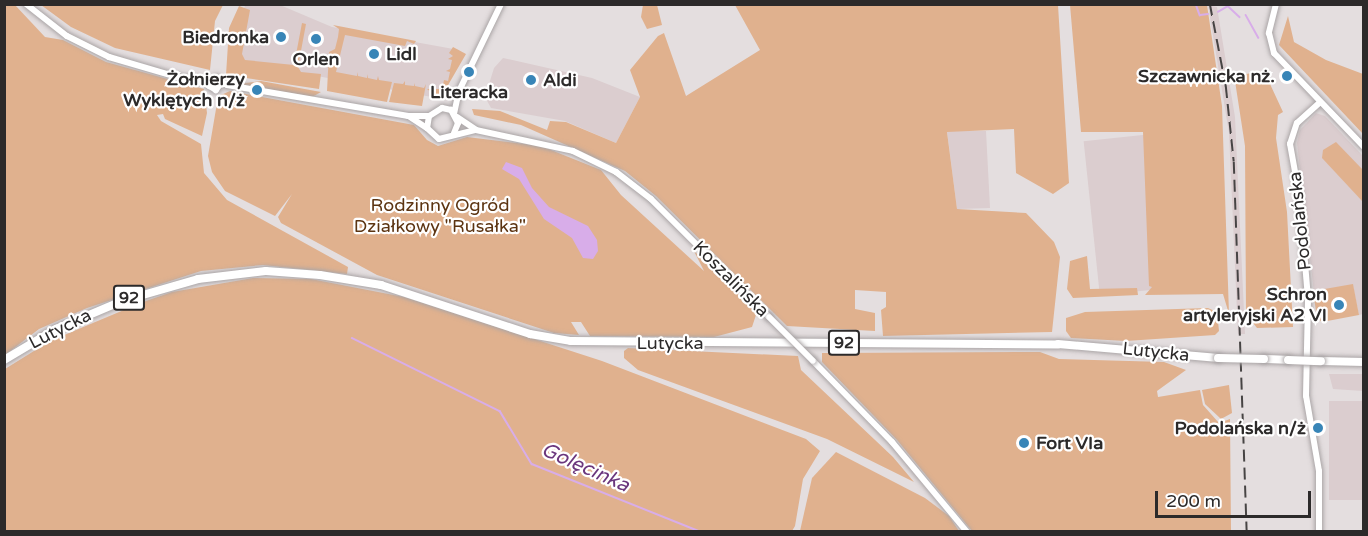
<!DOCTYPE html>
<meta charset="utf-8">
<style>
body{margin:0}
#map{position:relative;width:1368px;height:536px;overflow:hidden;background:#e4dedf;font-family:"Varela Round",sans-serif}
div>[style]{position:absolute}
.built>*{inset:0;background:#dbcdcf;transform-origin:0 0}
.green>*{inset:0;background:#e0b18e}
.water>*{inset:0;background:#d8ade9}
.stream>*{height:1.5px;margin:-0.75px;padding:0 0.75px;transform-origin:0.75px;border-radius:0.75px;background:#d8ade9}
.roads{filter:drop-shadow(0 0 2px #aaa5a6) drop-shadow(0 0 2px #aaa5a6)}
.minor>*{height:6px;margin:-3px;padding:0 3px;transform-origin:3px;border-radius:3px;background:#fff}
.major>*{height:8px;margin:-4px;padding:0 4px;transform-origin:4px;border-radius:4px;background:#fff}
.rail>*{height:1.5px;margin-top:-0.75px;transform-origin:0;background:repeating-linear-gradient(90deg,#474444 0 12px,transparent 0 18px)}
.bridges{filter:drop-shadow(0 0 2px #aaa5a6) drop-shadow(0 0 2px #aaa5a6)}
.minor-bridge>*{height:6px;margin:-3px;padding:0 3px;transform-origin:3px;border-radius:3px;background:#fff}
.major-bridge>*{height:8px;margin:-4px;padding:0 4px;transform-origin:4px;border-radius:4px;background:#fff}
.dots>*{width:16px;height:16px;translate:-50% -50%;box-sizing:border-box;border:3px solid #fff;border-radius:50%}
span{translate:-50% -50%;white-space:nowrap;text-align:center;line-height:1.15;-webkit-text-stroke:4.5px #fff;paint-order:stroke}
.shield-label span{padding:2px 4px;background:#fff;border:2px solid;border-radius:4px;-webkit-text-stroke-width:0}
.shield-label{font-size:16px;color:#2c2a2a;font-weight:700}
.poi-label{font-size:18px;color:#2c2a2a;font-weight:700}
.right{translate:-100% -50%;text-align:right}
.left{translate:0 -50%;text-align:left}
.park-label{font-size:18px;color:#5c3411}
.street-label{font-size:18px;color:#2c2a2a}
.water-label{font-size:20px;color:#6b367d;font-style:italic}
.frame{position:absolute;inset:0;border:6px solid #2c2a2a;pointer-events:none}
.scale{position:absolute;left:1155px;top:491px;width:156px;height:27px;box-sizing:border-box;border:3px solid #2c2a2a;border-top:0;padding-left:8px;font-size:18px;line-height:21px;white-space:nowrap;color:#2c2a2a;-webkit-text-stroke:4px #fff;paint-order:stroke}
</style>
<div id="map">
<div class="built">
<i style="clip-path:polygon(246px 4px,280px 5px,332px 27px,459px 50px,461px 54px,443px 91px,432px 97px,240px 62px,242px 12px)"></i>
<i style="clip-path:polygon(1208px 5px,1217px 7px,1235px 117px,1245px 334px,1238px 334px,1229px 133px)"></i>
<i style="clip-path:polygon(503px 58px,592px 78px,640px 97px,616px 143px,565px 121px,491px 108px,485px 97px,494px 68px)"></i>
<i style="clip-path:polygon(1316px 113px,1325px 116px,1363px 156px,1363px 314px,1359px 315px,1353px 286px,1314px 293px,1297px 143px,1300px 130px)"></i>
<i style="left:1199px;top:129px;width:155px;height:116px;rotate:84deg"></i>
<i style="clip-path:polygon(947px 131px,986px 131px,990px 208px,957px 209px)"></i>
<i style="clip-path:polygon(1329px 374px,1363px 374px,1363px 391px,1333px 389px)"></i>
<i style="left:1329px;top:401px;width:34px;height:99px"></i>
</div>
<div class="green">
<i style="clip-path:polygon(5px 5px,15px 5px,45px 37px,63px 40px,106px 62px,204px 89px,207px 113px,202px 136px,165px 119px,163px 114px,157px 115px,161px 121px,201px 144px,204px 173px,227px 200px,348px 267px,347px 274px,263px 265px,201px 271px,87px 308px,39px 329px,5px 355px)"></i>
<i style="clip-path:polygon(41px 5px,223px 5px,215px 21px,210px 70px,115px 48px,71px 27px)"></i>
<i style="clip-path:polygon(643px 5px,657px 5px,662px 25px,647px 29px,641px 17px)"></i>
<i style="clip-path:polygon(735px 5px,1058px 5px,1069px 183px,1053px 194px,1016px 173px,1014px 129px,947px 132px,957px 209px,1026px 213px,1054px 242px,1060px 257px,1052px 332px,883px 336px,881px 310px,886px 307px,886px 292px,855px 290px,855px 309px,875px 313px,875px 331px,787px 326px,656px 196px,625px 171px,521px 125px,474px 115px,472px 109px,500px 111px,547px 130px,550px 121px,566px 122px,616px 143px,640px 97px,630px 70px,658px 36px,664px 33px,686px 96px,760px 50px)"></i>
<i style="clip-path:polygon(1070px 5px,1207px 5px,1222px 106px,1229px 314px,1223px 294px,1145px 295px,1152px 287px,1149px 286px,1143px 132px,1081px 132px)"></i>
<i style="clip-path:polygon(239px 6px,250px 10px,242px 54px,245px 60px,294px 65px,302px 23px,306px 24px,298px 67px,301px 72px,321px 74px,319px 89px,226px 75px,229px 28px)"></i>
<i style="clip-path:polygon(1288px 16px,1294px 42px,1326px 60px,1363px 74px,1363px 134px,1279px 45px)"></i>
<i style="clip-path:polygon(333px 25px,416px 41px,414px 44px,407px 41px,405px 46px,345px 35px,336px 72px,357px 76px,358px 72px,358px 76px,367px 78px,368px 74px,368px 78px,377px 80px,378px 76px,379px 80px,392px 82px,387px 102px,327px 91px,329px 52px,335px 49px,338px 37px,339px 29px)"></i>
<i style="clip-path:polygon(453px 47px,466px 54px,440px 99px,427px 89px,442px 89px,444px 80px,448px 81px,450px 72px,446px 71px,450px 69px,452px 60px,448px 59px,453px 56px,449px 53px)"></i>
<i style="clip-path:polygon(1264px 71px,1283px 112px,1278px 115px,1276px 138px,1287px 212px,1293px 327px,1257px 328px,1246px 314px,1245px 146px,1235px 81px,1246px 74px)"></i>
<i style="clip-path:polygon(261px 81px,321px 92px,312px 97px,238px 84px)"></i>
<i style="clip-path:polygon(405px 81px,405px 85px,414px 86px,415px 83px,415px 86px,424px 88px,426px 84px,422px 106px,389px 102px,394px 83px,403px 84px)"></i>
<i style="clip-path:polygon(230px 91px,414px 125px,427px 140px,438px 146px,467px 137px,541px 146px,601px 170px,621px 195px,704px 271px,694px 251px,757px 312px,752px 327px,714px 337px,590px 336px,581px 322px,571px 322px,579px 335px,554px 333px,377px 275px,281px 223px,278px 217px,292px 194px,275px 216px,225px 191px,212px 172px,208px 156px,216px 109px,221px 95px)"></i>
<i style="clip-path:polygon(1336px 142px,1363px 170px,1363px 202px,1322px 158px,1323px 150px)"></i>
<i style="clip-path:polygon(1087px 256px,1090px 289px,1137px 288px,1138px 295px,1073px 298px,1067px 289px,1070px 261px)"></i>
<i style="clip-path:polygon(253px 278px,311px 279px,404px 297px,602px 361px,806px 439px,820px 451px,803px 479px,795px 526px,792px 531px,5px 532px,5px 369px,50px 341px,143px 302px,172px 292px)"></i>
<i style="clip-path:polygon(1353px 284px,1359px 315px,1322px 322px,1317px 318px,1313px 291px)"></i>
<i style="clip-path:polygon(1208px 308px,1217px 312px,1219px 331px,1215px 335px,1126px 341px,1071px 338px,1066px 331px,1066px 318px,1085px 312px)"></i>
<i style="clip-path:polygon(628px 348px,798px 356px,801px 370px,893px 457px,914px 482px,827px 439px,638px 370px,624px 358px,624px 351px)"></i>
<i style="clip-path:polygon(1040px 352px,1059px 359px,1164px 362px,1186px 370px,1157px 391px,1158px 397px,1200px 390px,1203px 405px,1219px 423px,1230px 419px,1231px 531px,972px 531px,897px 440px,822px 362px,822px 353px)"></i>
<i style="clip-path:polygon(1229px 385px,1232px 413px,1221px 419px,1205px 404px,1202px 390px)"></i>
<i style="clip-path:polygon(836px 452px,925px 498px,949px 516px,959px 531px,800px 531px,812px 478px)"></i>
</div>
<div class="water">
<i style="clip-path:polygon(506px 162px,522px 168px,532px 188px,549px 207px,588px 226px,597px 240px,598px 251px,593px 259px,583px 258px,572px 238px,544px 219px,519px 179px,502px 169px)"></i>
</div>
<div class="stream">
<i style="left:1196px;top:4px;width:12px;rotate:70deg"></i>
<i style="left:1200px;top:15px;width:8px;rotate:-7deg"></i>
<i style="left:1218px;top:12px;width:12px;rotate:-31deg"></i>
<i style="left:1228px;top:6px;width:16px;rotate:43deg"></i>
<i style="left:1246px;top:15px;width:26px;rotate:61deg"></i>
<i style="left:352px;top:338px;width:165px;rotate:26.3deg"></i>
<i style="left:500px;top:411px;width:62px;rotate:58.9deg"></i>
<i style="left:532px;top:464px;width:182px;rotate:21.9deg"></i>
</div>
<div class="roads">
<div class="minor">
<i style="left:26px;top:4px;width:52px;rotate:38deg"></i>
<i style="left:67px;top:36px;width:47px;rotate:26.6deg"></i>
<i style="left:109px;top:57px;width:75px;rotate:16.3deg"></i>
<i style="left:181px;top:78px;width:29px;rotate:6deg"></i>
<i style="left:1276px;top:4px;width:30px;rotate:104deg"></i>
<i style="left:1269px;top:33px;width:21px;rotate:76deg"></i>
<i style="left:1274px;top:53px;width:130px;rotate:46.2deg"></i>
<i style="left:221px;top:83px;width:9px;rotate:126deg"></i>
<i style="left:216px;top:90px;width:8px;rotate:-150deg"></i>
<i style="left:209px;top:86px;width:11px;rotate:-49deg"></i>
<i style="left:216px;top:78px;width:13px;rotate:32deg"></i>
<i style="left:227px;top:85px;width:184px;rotate:9.7deg"></i>
<i style="left:408px;top:116px;width:21px"></i>
<i style="left:454px;top:114px;width:24px;rotate:-78deg"></i>
<i style="left:459px;top:91px;width:97px;rotate:-64.2deg"></i>
<i style="left:410px;top:117px;width:20px;rotate:33deg"></i>
<i style="left:457px;top:117px;width:23px;rotate:34deg"></i>
<i style="left:476px;top:130px;width:99px;rotate:12.2deg"></i>
<i style="left:573px;top:151px;width:48px;rotate:26deg"></i>
<i style="left:616px;top:172px;width:44px;rotate:37.6deg"></i>
<i style="left:651px;top:199px;width:167px;rotate:45deg"></i>
<i style="left:454px;top:133px;width:11px;rotate:-68deg"></i>
<i style="left:458px;top:123px;width:15px;rotate:-118deg"></i>
<i style="left:451px;top:110px;width:9px;rotate:-167deg"></i>
<i style="left:442px;top:108px;width:15px;rotate:148deg"></i>
<i style="left:429px;top:116px;width:12px;rotate:99deg"></i>
<i style="left:427px;top:128px;width:16px;rotate:43deg"></i>
<i style="left:439px;top:139px;width:37px;rotate:-14deg"></i>
<i style="left:813px;top:361px;width:113px;rotate:45.7deg"></i>
<i style="left:892px;top:442px;width:117px;rotate:50.2deg"></i>
<i style="left:1319px;top:532px;width:61px;rotate:-90deg"></i>
<i style="left:1319px;top:471px;width:76px;rotate:-99.8deg"></i>
<i style="left:1306px;top:396px;width:98px;rotate:-88.8deg"></i>
<i style="left:1308px;top:298px;width:104px;rotate:-94.9deg"></i>
<i style="left:1299px;top:194px;width:51px;rotate:-100.2deg"></i>
<i style="left:1290px;top:144px;width:22px;rotate:-72deg"></i>
<i style="left:1297px;top:123px;width:31px;rotate:-42deg"></i>
</div>
<div class="major">
<i style="left:1264px;top:359px;width:24px;rotate:2deg"></i>
<i style="left:4px;top:360px;width:61px;rotate:-30.8deg"></i>
<i style="left:56px;top:329px;width:72px;rotate:-23deg"></i>
<i style="left:122px;top:301px;width:79px;rotate:-16.1deg"></i>
<i style="left:198px;top:279px;width:68px;rotate:-6.7deg"></i>
<i style="left:266px;top:271px;width:54px;rotate:4.2deg"></i>
<i style="left:320px;top:275px;width:62px;rotate:9.3deg"></i>
<i style="left:381px;top:285px;width:157px;rotate:18.2deg"></i>
<i style="left:530px;top:334px;width:42px;rotate:9.7deg"></i>
<i style="left:571px;top:341px;width:487px;rotate:0.4deg"></i>
<i style="left:1058px;top:344px;width:161px;rotate:5deg"></i>
<i style="left:1321px;top:361px;width:43px;rotate:1.3deg"></i>
</div>
</div>
<div class="rail">
<i style="left:1210px;top:4px;width:84px;rotate:79deg"></i>
<i style="left:1226px;top:86px;width:76px;rotate:84deg"></i>
<i style="left:1234px;top:162px;width:370px;rotate:88deg"></i>
</div>
<div class="bridges">
<div class="minor-bridge">
<i style="left:769px;top:317px;width:62px;rotate:45deg"></i>
</div>
<div class="major-bridge">
<i style="left:1218px;top:358px;width:46px;rotate:1.2deg"></i>
<i style="left:1288px;top:360px;width:33px;rotate:2deg"></i>
</div>
</div>
<div class="dots">
<i style="left:281px;top:37px;background:#3885b7"></i>
<i style="left:316px;top:39px;background:#3885b7"></i>
<i style="left:374px;top:54px;background:#3885b7"></i>
<i style="left:469px;top:72px;background:#3885b7"></i>
<i style="left:1287px;top:76px;background:#3885b7"></i>
<i style="left:531px;top:80px;background:#3885b7"></i>
<i style="left:257px;top:90px;background:#3885b7"></i>
<i style="left:1339px;top:305px;background:#3885b7"></i>
<i style="left:1318px;top:428px;background:#3885b7"></i>
<i style="left:1024px;top:443px;background:#3885b7"></i>
</div>
<div class="shield-label">
<span style="left:129px;top:298px">92</span>
<span style="left:844px;top:343px">92</span>
</div>
<div class="poi-label">
<span class="right" style="left:269px;top:37px">Biedronka</span>
<span class="left" style="left:386px;top:54px">Lidl</span>
<span style="left:316px;top:59px">Orlen</span>
<span class="right" style="left:1275px;top:76px">Szczawnicka nż.</span>
<span class="right" style="left:245px;top:90px">Żołnierzy<br>Wyklętych n/ż</span>
<span class="left" style="left:543px;top:80px">Aldi</span>
<span style="left:469px;top:92px">Literacka</span>
<span class="right" style="left:1327px;top:305px">Schron<br>artyleryjski A2 VI</span>
<span class="right" style="left:1306px;top:428px">Podolańska n/ż</span>
<span class="left" style="left:1036px;top:443px">Fort VIa</span>
</div>
<div class="park-label">
<span style="left:440px;top:216px">Rodzinny Ogród<br>Działkowy "Rusałka"</span>
</div>
<div class="street-label">
<span style="left:1300px;top:221px;rotate:-96deg">Podolańska</span>
<span style="left:731px;top:279px;rotate:45deg">Koszalińska</span>
<span style="left:60px;top:329px;rotate:-27deg">Lutycka</span>
<span style="left:670px;top:343px">Lutycka</span>
<span style="left:1156px;top:352px;rotate:6deg">Lutycka</span>
</div>
<div class="water-label">
<span style="left:585px;top:468px;rotate:24deg">Golęcinka</span>
</div>
<div class="frame"></div>
<div class="scale">200 m</div>
</div>
